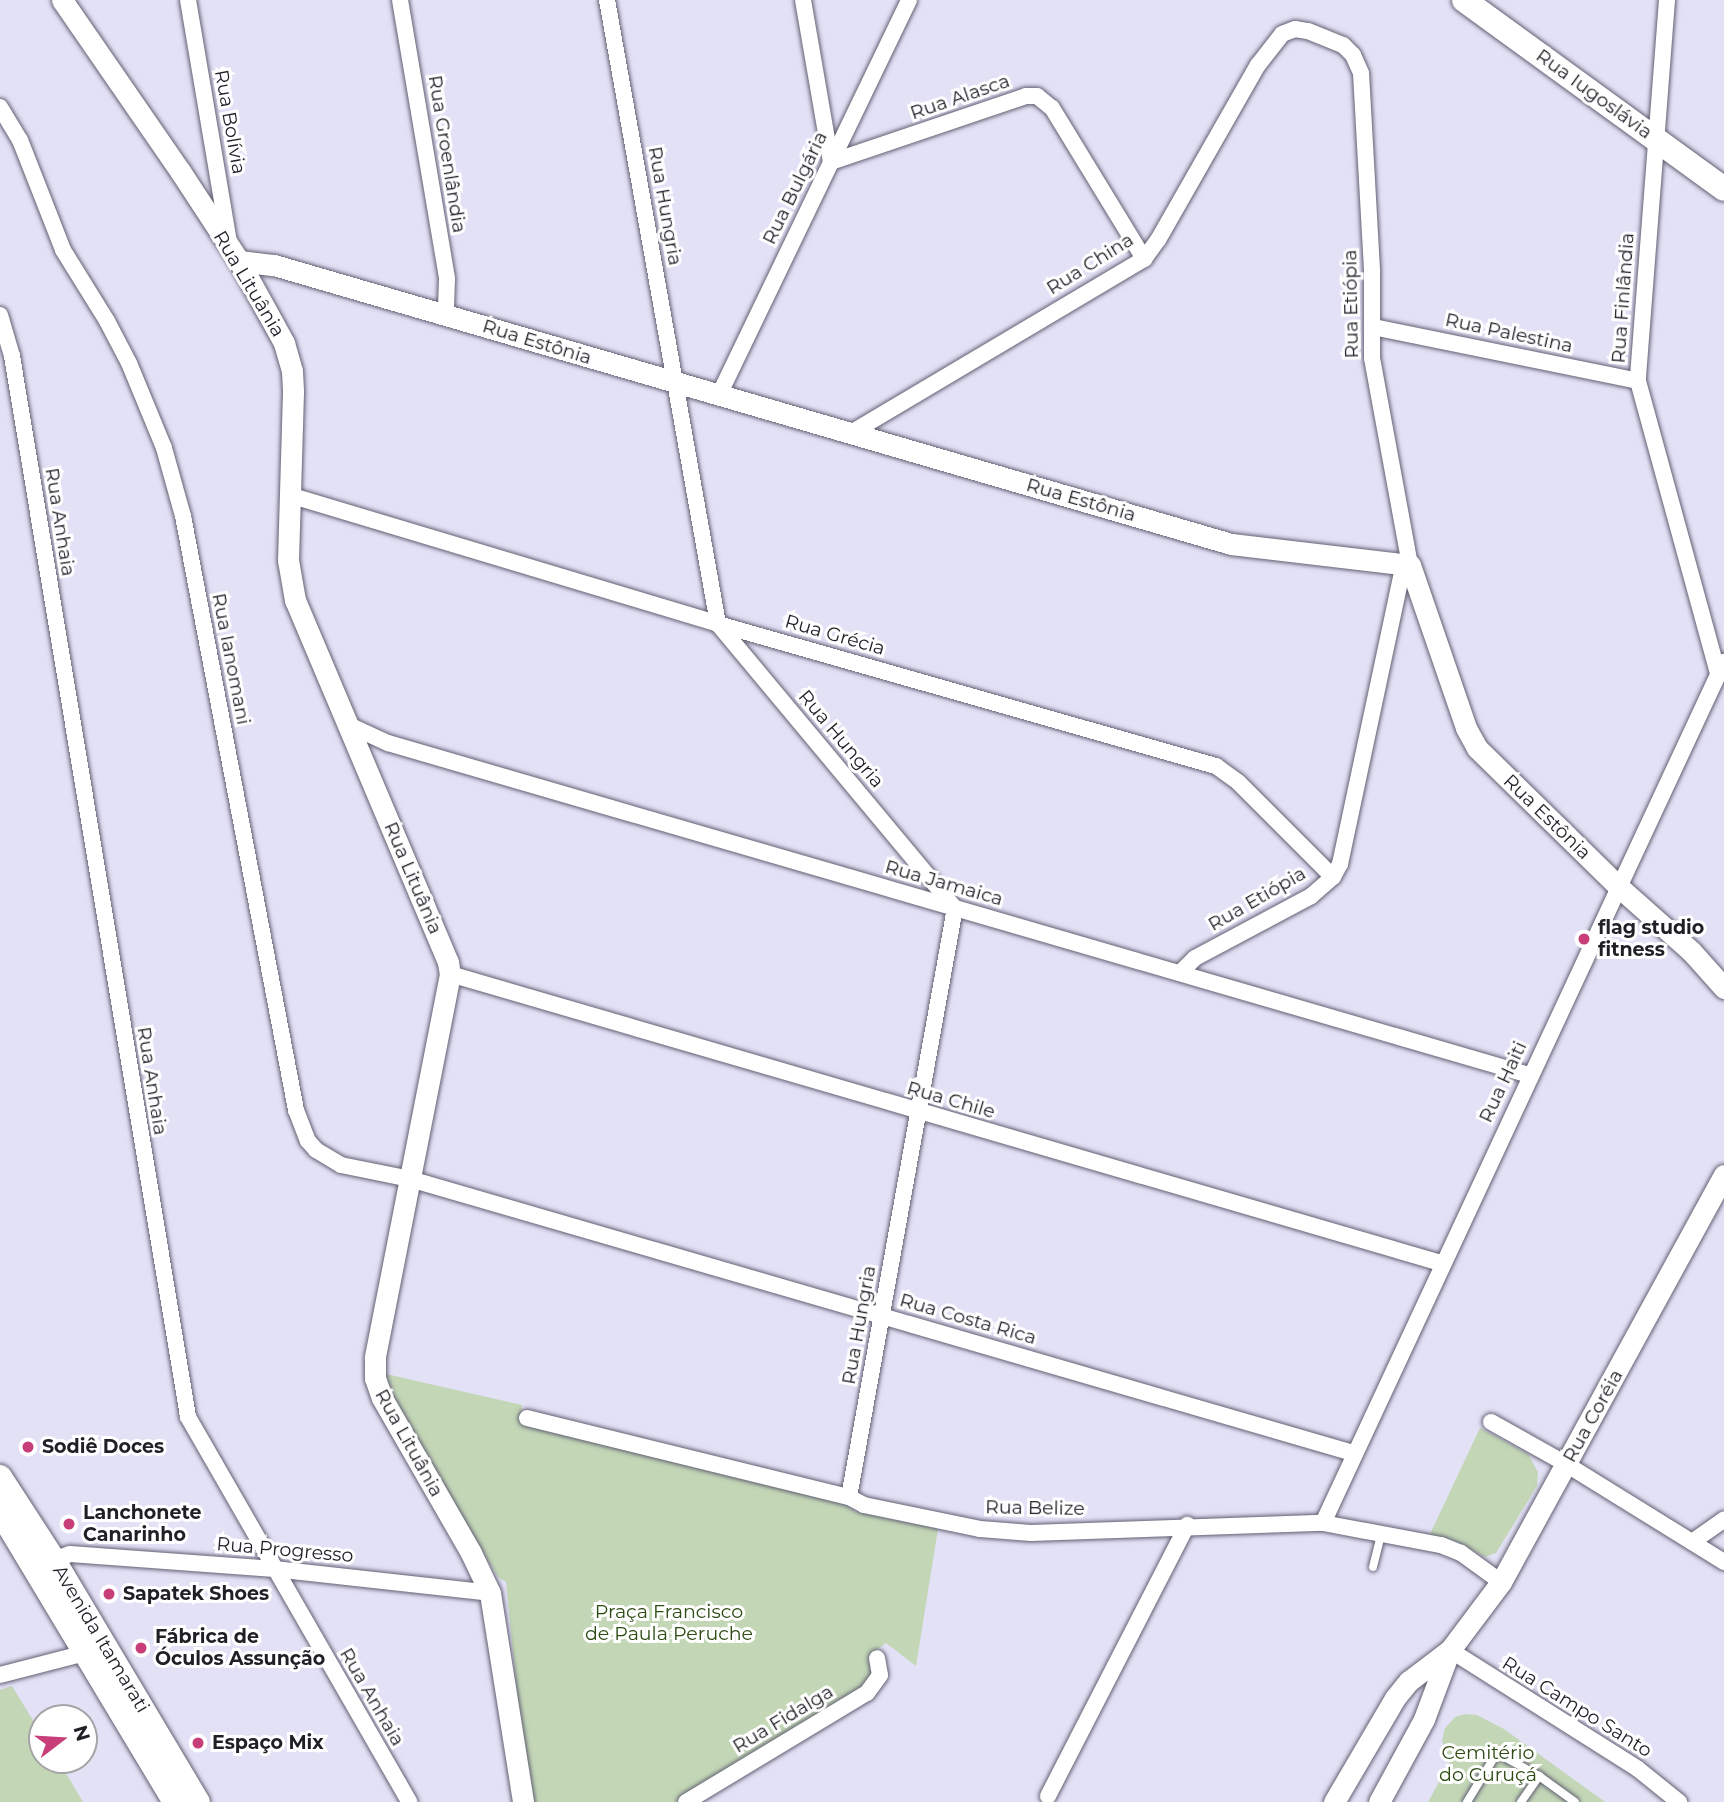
<!DOCTYPE html>
<meta charset="utf-8">
<style>
body{margin:0}
#map{position:relative;width:1724px;height:1802px;overflow:hidden;background:#e3e1f6;font-family:Montserrat,sans-serif}
div>[style]{position:absolute}
.green>*{inset:0;background:#c3d7b7}
.roads{filter:drop-shadow(0 0 2px #626072) drop-shadow(0 0 2px #626072)}
.lane>*{height:8px;margin:-4px;padding:0 4px;transform-origin:4px;border-radius:4px;background:#fff}
.street>*{height:16px;margin:-8px;padding:0 8px;transform-origin:8px;border-radius:8px;background:#fff}
.secondary>*{height:21px;margin:-10.5px;padding:0 10.5px;transform-origin:10.5px;border-radius:10.5px;background:#fff}
.primary>*{height:24px;margin:-12px;padding:0 12px;transform-origin:12px;border-radius:12px;background:#fff}
.dots>*{width:19px;height:19px;translate:-50% -50%;box-sizing:border-box;border:4px solid #fff;border-radius:50%}
span{translate:-50% -50%;white-space:nowrap;text-align:center;line-height:1.15;-webkit-text-stroke:6px #fff;paint-order:stroke}
.street-label{font-size:19px;color:#1f1f26}
.poi-label{font-size:19px;color:#1f1f26;font-weight:700}
.left{translate:0 -50%;text-align:left}
.park-label{font-size:19px;color:#2d4b13}
.north{position:absolute;left:28px;top:1704px;width:70px;height:70px;box-sizing:border-box;background:#fff;border:2px solid #a5a5a8;border-radius:50%;rotate:73deg;font-size:19px;font-weight:700;line-height:28px;text-align:center;color:#1f1f26}
.north::after{content:'';display:block;margin:auto;width:24px;height:32px;background:#c73e79;clip-path:polygon(50% 0,100% 100%,50% 72%,0 100%)}
</style>
<div id="map">
<div class="green">
<i style="clip-path:polygon(386px 1374px,522px 1405px,521px 1423px,841px 1502px,856px 1512px,938px 1529px,916px 1666px,886px 1643px,874px 1652px,873px 1688px,685px 1802px,528px 1802px,506px 1582px,498px 1577px,396px 1404px)"></i>
<i style="clip-path:polygon(1480px 1428px,1528px 1454px,1538px 1472px,1537px 1486px,1496px 1553px,1485px 1557px,1456px 1541px,1430px 1534px)"></i>
<i style="clip-path:polygon(12px 1686px,42px 1735px,42px 1760px,58px 1760px,83px 1802px,0 1802px,0 1690px)"></i>
<i style="clip-path:polygon(1465px 1714px,1477px 1715px,1504px 1729px,1605px 1802px,1428px 1802px,1450px 1762px,1442px 1741px,1445px 1728px,1455px 1717px)"></i>
</div>
<div class="roads">
<div class="lane">
<i style="left:1373px;top:1567px;width:34px;rotate:-76deg"></i>
<i style="left:1467px;top:1802px;width:54px;rotate:-58.7deg"></i>
<i style="left:1495px;top:1756px;width:4px;rotate:-27deg"></i>
<i style="left:1499px;top:1754px;width:46px;rotate:28.8deg"></i>
<i style="left:1539px;top:1776px;width:44px;rotate:35.8deg"></i>
<i style="left:1521px;top:1802px;width:32px;rotate:-55deg"></i>
</div>
<div class="street">
<i style="left:188px;top:0;width:246px;rotate:80.4deg"></i>
<i style="left:400px;top:0;width:283px;rotate:80.4deg"></i>
<i style="left:447px;top:279px;width:35px;rotate:92deg"></i>
<i style="left:607px;top:0;width:634px;rotate:79.91deg"></i>
<i style="left:718px;top:624px;width:370px;rotate:50.2deg"></i>
<i style="left:955px;top:908px;width:598px;rotate:100.2deg"></i>
<i style="left:803px;top:0;width:164px;rotate:80.2deg"></i>
<i style="left:831px;top:162px;width:206px;rotate:-18.7deg"></i>
<i style="left:1026px;top:96px;width:11px"></i>
<i style="left:1037px;top:96px;width:19px;rotate:39deg"></i>
<i style="left:1052px;top:108px;width:177px;rotate:58.6deg"></i>
<i style="left:1667px;top:0;width:382px;rotate:94.4deg"></i>
<i style="left:1638px;top:381px;width:304px;rotate:74.7deg"></i>
<i style="left:0;top:107px;width:39px;rotate:59deg"></i>
<i style="left:20px;top:140px;width:118px;rotate:68.6deg"></i>
<i style="left:63px;top:250px;width:84px;rotate:58.2deg"></i>
<i style="left:107px;top:321px;width:47px;rotate:62.4deg"></i>
<i style="left:129px;top:363px;width:92px;rotate:67.6deg"></i>
<i style="left:164px;top:448px;width:71px;rotate:74.4deg"></i>
<i style="left:183px;top:516px;width:605px;rotate:79.23deg"></i>
<i style="left:296px;top:1110px;width:33px;rotate:69deg"></i>
<i style="left:308px;top:1141px;width:12px;rotate:48deg"></i>
<i style="left:316px;top:1150px;width:29px;rotate:31deg"></i>
<i style="left:341px;top:1165px;width:70px;rotate:11.5deg"></i>
<i style="left:410px;top:1179px;width:982px;rotate:16.2deg"></i>
<i style="left:0;top:315px;width:43px;rotate:73.7deg"></i>
<i style="left:12px;top:356px;width:1075px;rotate:80.58deg"></i>
<i style="left:188px;top:1417px;width:444px;rotate:60.1deg"></i>
<i style="left:1373px;top:327px;width:270px;rotate:11.5deg"></i>
<i style="left:719px;top:395px;width:438px;rotate:-64.3deg"></i>
<i style="left:851px;top:433px;width:341px;rotate:-30.7deg"></i>
<i style="left:1144px;top:259px;width:24px;rotate:-54deg"></i>
<i style="left:1158px;top:240px;width:202px;rotate:-60.3deg"></i>
<i style="left:1258px;top:65px;width:39px;rotate:-52deg"></i>
<i style="left:1282px;top:34px;width:14px;rotate:-21deg"></i>
<i style="left:1295px;top:29px;width:13px;rotate:9deg"></i>
<i style="left:1308px;top:31px;width:38px;rotate:22deg"></i>
<i style="left:1343px;top:45px;width:14px;rotate:45deg"></i>
<i style="left:1353px;top:55px;width:20px;rotate:66deg"></i>
<i style="left:1361px;top:73px;width:199px;rotate:86.8deg"></i>
<i style="left:1372px;top:272px;width:86px;rotate:90deg"></i>
<i style="left:1372px;top:358px;width:210px;rotate:79.6deg"></i>
<i style="left:289px;top:495px;width:448px;rotate:16.7deg"></i>
<i style="left:718px;top:624px;width:518px;rotate:15.92deg"></i>
<i style="left:1216px;top:766px;width:27px;rotate:36deg"></i>
<i style="left:1238px;top:782px;width:134px;rotate:45deg"></i>
<i style="left:349px;top:725px;width:43px;rotate:24.8deg"></i>
<i style="left:388px;top:743px;width:1188px;rotate:16.22deg"></i>
<i style="left:1180px;top:973px;width:21px;rotate:-45deg"></i>
<i style="left:1195px;top:958px;width:132px;rotate:-28.1deg"></i>
<i style="left:1311px;top:896px;width:29px;rotate:-41deg"></i>
<i style="left:1333px;top:877px;width:15px;rotate:-62deg"></i>
<i style="left:1340px;top:864px;width:307px;rotate:-78deg"></i>
<i style="left:450px;top:974px;width:1032px;rotate:16.26deg"></i>
<i style="left:527px;top:1418px;width:332px;rotate:13.8deg"></i>
<i style="left:849px;top:1497px;width:17px;rotate:28deg"></i>
<i style="left:864px;top:1505px;width:118px;rotate:11.7deg"></i>
<i style="left:980px;top:1529px;width:51px;rotate:4.5deg"></i>
<i style="left:1031px;top:1533px;width:292px;rotate:-2deg"></i>
<i style="left:1323px;top:1523px;width:120px;rotate:10.6deg"></i>
<i style="left:1441px;top:1545px;width:22px;rotate:22deg"></i>
<i style="left:1461px;top:1553px;width:49px;rotate:35.9deg"></i>
<i style="left:1491px;top:1422px;width:86px;rotate:29.2deg"></i>
<i style="left:1566px;top:1464px;width:186px;rotate:31.8deg"></i>
<i style="left:1323px;top:1523px;width:950px;rotate:-65.03deg"></i>
<i style="left:1692px;top:1542px;width:39px;rotate:-35deg"></i>
<i style="left:48px;top:1562px;width:23px;rotate:-20deg"></i>
<i style="left:70px;top:1554px;width:205px;rotate:4.2deg"></i>
<i style="left:274px;top:1569px;width:217px;rotate:6.3deg"></i>
<i style="left:1450px;top:1650px;width:222px;rotate:32.3deg"></i>
<i style="left:1638px;top:1769px;width:53px;rotate:38.8deg"></i>
<i style="left:0;top:1675px;width:96px;rotate:-14.5deg"></i>
<i style="left:1048px;top:1796px;width:305px;rotate:-62.8deg"></i>
<i style="left:686px;top:1802px;width:211px;rotate:-31.1deg"></i>
<i style="left:867px;top:1693px;width:22px;rotate:-54deg"></i>
<i style="left:880px;top:1675px;width:17px;rotate:-100deg"></i>
</div>
<div class="secondary">
<i style="left:62px;top:0;width:208px;rotate:55.4deg"></i>
<i style="left:180px;top:171px;width:108px;rotate:56.8deg"></i>
<i style="left:239px;top:261px;width:94px;rotate:61.2deg"></i>
<i style="left:284px;top:343px;width:29px;rotate:74deg"></i>
<i style="left:292px;top:371px;width:21px;rotate:87deg"></i>
<i style="left:293px;top:392px;width:168px;rotate:91.7deg"></i>
<i style="left:288px;top:560px;width:41px;rotate:80.1deg"></i>
<i style="left:295px;top:600px;width:393px;rotate:67.1deg"></i>
<i style="left:448px;top:962px;width:12px;rotate:81deg"></i>
<i style="left:450px;top:974px;width:391px;rotate:101.1deg"></i>
<i style="left:375px;top:1358px;width:20px;rotate:90deg"></i>
<i style="left:375px;top:1378px;width:21px;rotate:71deg"></i>
<i style="left:382px;top:1398px;width:179px;rotate:60.1deg"></i>
<i style="left:471px;top:1553px;width:44px;rotate:64.6deg"></i>
<i style="left:490px;top:1593px;width:212px;rotate:81deg"></i>
<i style="left:239px;top:261px;width:35px;rotate:7deg"></i>
<i style="left:274px;top:265px;width:997px;rotate:16.25deg"></i>
<i style="left:1231px;top:544px;width:180px;rotate:6.7deg"></i>
<i style="left:1410px;top:565px;width:172px;rotate:71deg"></i>
<i style="left:1466px;top:728px;width:23px;rotate:61deg"></i>
<i style="left:1477px;top:748px;width:200px;rotate:44.4deg"></i>
<i style="left:1620px;top:888px;width:95px;rotate:41.6deg"></i>
<i style="left:1691px;top:951px;width:50px;rotate:48.3deg"></i>
<i style="left:1334px;top:1802px;width:121px;rotate:-59.6deg"></i>
<i style="left:1395px;top:1698px;width:22px;rotate:-51deg"></i>
<i style="left:1409px;top:1681px;width:51px;rotate:-37.1deg"></i>
<i style="left:1450px;top:1650px;width:85px;rotate:-53.1deg"></i>
<i style="left:1501px;top:1582px;width:464px;rotate:-61.3deg"></i>
<i style="left:1379px;top:1802px;width:94px;rotate:-61.5deg"></i>
<i style="left:1424px;top:1719px;width:72px;rotate:-69.5deg"></i>
</div>
<div class="primary">
<i style="left:1464px;top:0;width:321px;rotate:36deg"></i>
<i style="left:0;top:1477px;width:98px;rotate:57.1deg"></i>
<i style="left:53px;top:1559px;width:283px;rotate:59.2deg"></i>
<i style="left:0;top:1511px;width:340px;rotate:59deg"></i>
</div>
</div>
<div class="dots">
<i style="left:1584px;top:939px;background:#c73e79"></i>
<i style="left:28px;top:1447px;background:#c73e79"></i>
<i style="left:69px;top:1524px;background:#c73e79"></i>
<i style="left:109px;top:1594px;background:#c73e79"></i>
<i style="left:141px;top:1648px;background:#c73e79"></i>
<i style="left:198px;top:1743px;background:#c73e79"></i>
</div>
<div class="street-label">
<span style="left:1594px;top:94px;rotate:36deg">Rua Iugoslávia</span>
<span style="left:960px;top:97px;rotate:-19deg">Rua Alasca</span>
<span style="left:230px;top:122px;rotate:80deg">Rua Bolívia</span>
<span style="left:447px;top:154px;rotate:81deg">Rua Groenlândia</span>
<span style="left:795px;top:188px;rotate:-64deg">Rua Bulgária</span>
<span style="left:665px;top:206px;rotate:80deg">Rua Hungria</span>
<span style="left:1090px;top:264px;rotate:-32deg">Rua China</span>
<span style="left:249px;top:284px;rotate:59deg">Rua Lituânia</span>
<span style="left:1623px;top:298px;rotate:-86deg">Rua Finlândia</span>
<span style="left:1351px;top:304px;rotate:-91deg">Rua Etiópia</span>
<span style="left:1509px;top:333px;rotate:12deg">Rua Palestina</span>
<span style="left:537px;top:342px;rotate:17deg">Rua Estônia</span>
<span style="left:1081px;top:500px;rotate:16deg">Rua Estônia</span>
<span style="left:60px;top:522px;rotate:81deg">Rua Anhaia</span>
<span style="left:835px;top:635px;rotate:16deg">Rua Grécia</span>
<span style="left:231px;top:659px;rotate:79deg">Rua Ianomani</span>
<span style="left:841px;top:739px;rotate:50deg">Rua Hungria</span>
<span style="left:1547px;top:817px;rotate:44deg">Rua Estônia</span>
<span style="left:413px;top:878px;rotate:67deg">Rua Lituânia</span>
<span style="left:944px;top:883px;rotate:16deg">Rua Jamaica</span>
<span style="left:1257px;top:899px;rotate:-30deg">Rua Etiópia</span>
<span style="left:152px;top:1081px;rotate:81deg">Rua Anhaia</span>
<span style="left:1503px;top:1082px;rotate:-65deg">Rua Haiti</span>
<span style="left:951px;top:1100px;rotate:16deg">Rua Chile</span>
<span style="left:968px;top:1319px;rotate:16deg">Rua Costa Rica</span>
<span style="left:859px;top:1325px;rotate:-80deg">Rua Hungria</span>
<span style="left:1593px;top:1416px;rotate:-61deg">Rua Coréia</span>
<span style="left:409px;top:1443px;rotate:61deg">Rua Lituânia</span>
<span style="left:1035px;top:1508px;rotate:1deg">Rua Belize</span>
<span style="left:285px;top:1550px;rotate:5deg">Rua Progresso</span>
<span style="left:101px;top:1639px;rotate:59deg">Avenida Itamarati</span>
<span style="left:372px;top:1697px;rotate:60deg">Rua Anhaia</span>
<span style="left:1577px;top:1707px;rotate:32deg">Rua Campo Santo</span>
<span style="left:783px;top:1719px;rotate:-31deg">Rua Fidalga</span>
</div>
<div class="poi-label">
<span class="left" style="left:1598px;top:939px">flag studio<br>fitness</span>
<span class="left" style="left:42px;top:1447px">Sodiê Doces</span>
<span class="left" style="left:83px;top:1524px">Lanchonete<br>Canarinho</span>
<span class="left" style="left:123px;top:1594px">Sapatek Shoes</span>
<span class="left" style="left:155px;top:1648px">Fábrica de<br>Óculos Assunção</span>
<span class="left" style="left:212px;top:1743px">Espaço Mix</span>
</div>
<div class="park-label">
<span style="left:669px;top:1623px">Praça Francisco<br>de Paula Peruche</span>
<span style="left:1488px;top:1764px">Cemitério<br>do Curuçá</span>
</div>
<div class="north">N</div>
</div>
